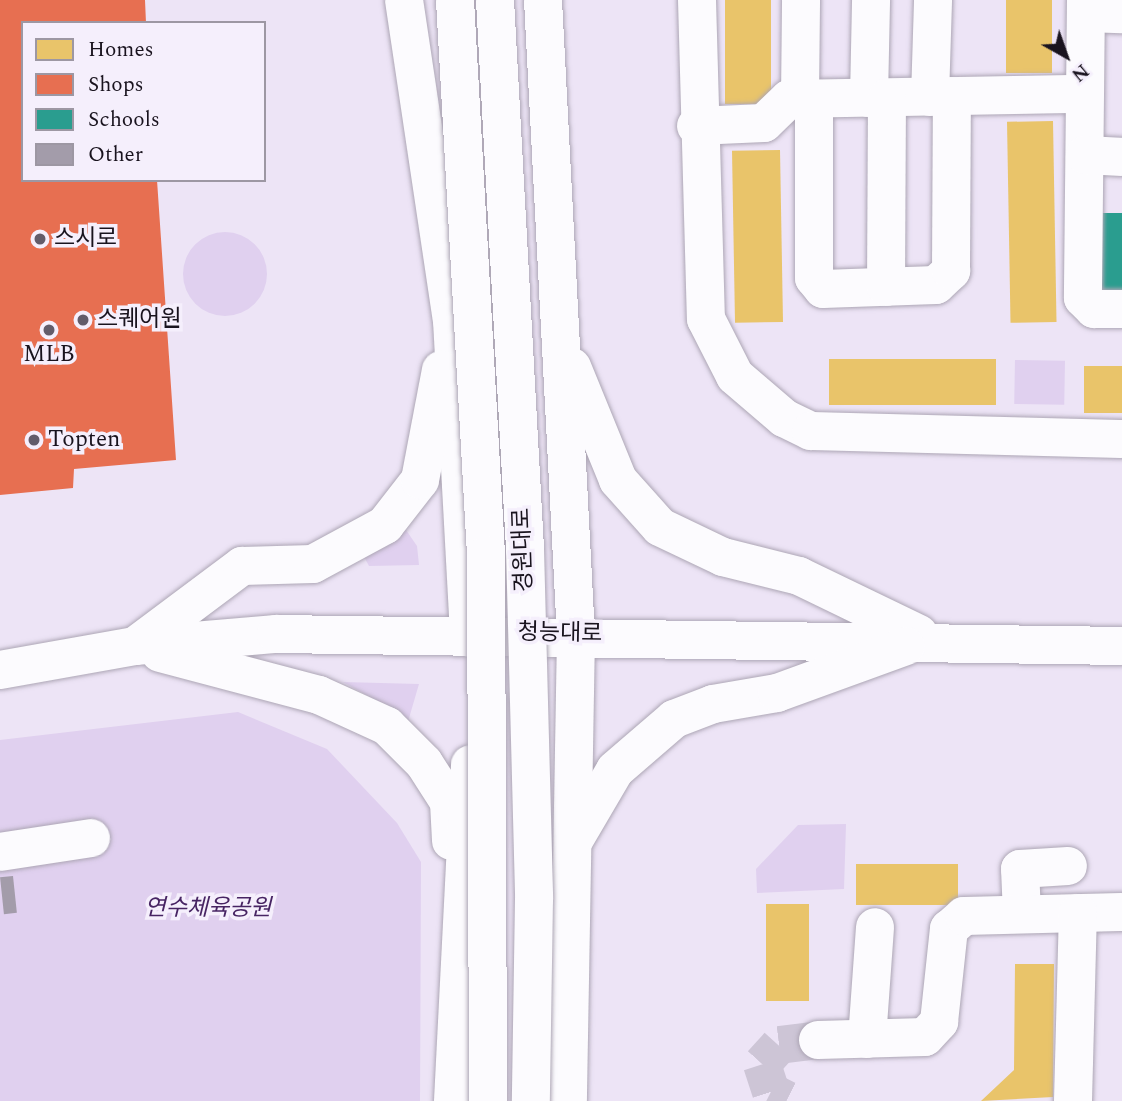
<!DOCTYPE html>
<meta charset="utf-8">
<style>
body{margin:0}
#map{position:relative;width:1122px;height:1101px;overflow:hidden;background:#ede4f6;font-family:Spectral,"Noto Sans KR",serif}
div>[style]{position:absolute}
.green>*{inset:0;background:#e0d0ef;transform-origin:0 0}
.round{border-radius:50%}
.homes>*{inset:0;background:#e9c46a;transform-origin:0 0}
.shops>*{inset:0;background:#e76f51}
.schools>*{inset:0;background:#2a9d8f;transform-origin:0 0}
.building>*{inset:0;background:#a39caa;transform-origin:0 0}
.minor-tunnel>*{height:38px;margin-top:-19px;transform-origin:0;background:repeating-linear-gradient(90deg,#cdc5d6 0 38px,transparent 0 57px)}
.roads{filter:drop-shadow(0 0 2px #ada6b5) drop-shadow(0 0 2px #ada6b5)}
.minor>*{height:38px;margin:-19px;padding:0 19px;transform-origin:19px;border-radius:19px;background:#fcfbfe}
.major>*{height:38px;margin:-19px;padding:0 19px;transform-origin:19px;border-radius:19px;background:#fcfbfe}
.bridges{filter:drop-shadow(0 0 2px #ada6b5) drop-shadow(0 0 2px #ada6b5)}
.major-bridge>*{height:38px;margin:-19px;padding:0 19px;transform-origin:19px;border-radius:19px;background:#fcfbfe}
.dots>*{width:19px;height:19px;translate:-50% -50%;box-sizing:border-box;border:4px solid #f5effc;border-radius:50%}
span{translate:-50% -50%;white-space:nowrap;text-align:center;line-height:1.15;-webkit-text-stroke:7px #f5effc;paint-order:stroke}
.poi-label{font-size:23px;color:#19131e}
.left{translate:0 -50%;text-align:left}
.street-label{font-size:23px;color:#19131e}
.park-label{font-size:23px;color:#472463;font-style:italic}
.legend{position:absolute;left:21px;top:21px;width:245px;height:161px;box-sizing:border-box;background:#f5effc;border:2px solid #9d97a3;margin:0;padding:9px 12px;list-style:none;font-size:21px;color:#19131e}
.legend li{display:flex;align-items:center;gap:14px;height:35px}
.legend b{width:35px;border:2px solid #9d97a3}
.north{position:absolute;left:1031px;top:21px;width:70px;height:70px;-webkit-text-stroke:5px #f5effc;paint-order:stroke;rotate:140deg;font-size:19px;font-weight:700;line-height:28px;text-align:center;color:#19131e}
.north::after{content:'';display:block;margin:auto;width:24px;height:32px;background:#19131e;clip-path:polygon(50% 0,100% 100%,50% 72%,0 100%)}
</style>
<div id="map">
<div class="green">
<i class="round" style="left:183px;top:232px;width:84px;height:84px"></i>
<i style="left:1015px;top:360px;width:50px;height:44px;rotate:1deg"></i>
<i style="clip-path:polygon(404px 527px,417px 546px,419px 565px,369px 566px,363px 555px)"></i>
<i style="clip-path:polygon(343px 682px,419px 684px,407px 725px,368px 696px)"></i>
<i style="clip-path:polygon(238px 712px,327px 749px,397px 823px,421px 862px,420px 1101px,0 1101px,0 740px)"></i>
<i style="clip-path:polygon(846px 824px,844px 889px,757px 893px,756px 869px,798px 825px)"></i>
</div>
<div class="homes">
<i style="left:725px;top:0;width:46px;height:104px"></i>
<i style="left:1006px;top:0;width:46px;height:73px"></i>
<i style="left:1053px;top:121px;width:201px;height:46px;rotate:89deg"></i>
<i style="left:780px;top:150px;width:172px;height:48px;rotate:89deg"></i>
<i style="left:996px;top:359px;width:46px;height:167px;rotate:90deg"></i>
<i style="left:1084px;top:366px;width:38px;height:47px"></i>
<i style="left:958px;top:864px;width:41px;height:102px;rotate:90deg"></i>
<i style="left:766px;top:904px;width:43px;height:97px"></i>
<i style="clip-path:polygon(1015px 964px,1054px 964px,1053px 1097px,981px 1101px,1014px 1070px)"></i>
</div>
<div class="shops">
<i style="clip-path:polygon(0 0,145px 0,146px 23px,23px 23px,23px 180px,157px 180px,176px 460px,74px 469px,73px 488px,0 495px)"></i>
</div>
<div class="schools">
<i style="left:1098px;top:213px;width:24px;height:81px"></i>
</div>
<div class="building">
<i style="left:13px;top:876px;width:37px;height:13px;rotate:84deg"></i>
</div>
<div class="minor-tunnel">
<i style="left:787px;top:1100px;width:18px;rotate:-153deg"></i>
<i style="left:771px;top:1092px;width:29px;rotate:-108deg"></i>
<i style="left:762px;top:1064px;width:25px;rotate:-48deg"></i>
<i style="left:779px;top:1045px;width:39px;rotate:-7deg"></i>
</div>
<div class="roads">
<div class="minor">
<i style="left:697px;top:0;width:319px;rotate:88.4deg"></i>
<i style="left:706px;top:319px;width:64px;rotate:63deg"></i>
<i style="left:735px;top:376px;width:65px;rotate:40.6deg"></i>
<i style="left:784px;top:418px;width:30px;rotate:26deg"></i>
<i style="left:811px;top:431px;width:311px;rotate:1.5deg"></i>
<i style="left:1086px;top:0;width:298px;rotate:90.6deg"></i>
<i style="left:1083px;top:298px;width:16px;rotate:45deg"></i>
<i style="left:1094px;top:309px;width:28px"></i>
<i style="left:1086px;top:13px;width:36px;rotate:2deg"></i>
<i style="left:930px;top:97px;width:97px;rotate:-88.2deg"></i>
<i style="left:869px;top:98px;width:98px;rotate:-88.8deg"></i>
<i style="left:800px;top:99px;width:99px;rotate:-89.4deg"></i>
<i style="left:814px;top:99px;width:179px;rotate:90deg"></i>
<i style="left:814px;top:278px;width:14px;rotate:51deg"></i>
<i style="left:823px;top:289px;width:113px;rotate:-2deg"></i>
<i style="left:936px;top:285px;width:21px;rotate:-43deg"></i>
<i style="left:951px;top:271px;width:175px;rotate:-89.7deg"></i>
<i style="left:696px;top:126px;width:68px;rotate:-2.5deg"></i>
<i style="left:764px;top:123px;width:35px;rotate:-44deg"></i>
<i style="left:789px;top:99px;width:296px;rotate:-1deg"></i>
<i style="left:1085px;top:155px;width:37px;rotate:3deg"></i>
<i style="left:886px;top:287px;width:189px;rotate:-89.7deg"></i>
<i style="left:0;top:852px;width:92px;rotate:-8.7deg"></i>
<i style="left:1022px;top:914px;width:45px;rotate:-92.5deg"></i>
<i style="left:1020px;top:869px;width:48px;rotate:-3.6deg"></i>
<i style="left:867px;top:1039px;width:112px;rotate:-85.9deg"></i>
<i style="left:818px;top:1040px;width:107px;rotate:-1.6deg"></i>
<i style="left:925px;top:1037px;width:21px;rotate:-47deg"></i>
<i style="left:939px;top:1022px;width:94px;rotate:-83.9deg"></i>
<i style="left:949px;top:929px;width:20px;rotate:-41deg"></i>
<i style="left:964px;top:916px;width:158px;rotate:-1.5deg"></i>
<i style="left:1073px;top:1101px;width:188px;rotate:-88.5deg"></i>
</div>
<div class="major">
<i style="left:404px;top:0;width:324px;rotate:81.5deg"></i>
<i style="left:452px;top:320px;width:318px;rotate:86.9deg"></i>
<i style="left:543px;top:0;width:636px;rotate:87.03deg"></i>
<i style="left:576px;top:635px;width:466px;rotate:91deg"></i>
<i style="left:572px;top:367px;width:122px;rotate:67.8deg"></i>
<i style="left:618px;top:480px;width:63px;rotate:48.2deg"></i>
<i style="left:660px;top:527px;width:70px;rotate:25.5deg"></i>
<i style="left:723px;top:557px;width:78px;rotate:14deg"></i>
<i style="left:799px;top:576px;width:133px;rotate:25.8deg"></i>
<i style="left:135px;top:646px;width:134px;rotate:-36.8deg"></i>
<i style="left:242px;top:566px;width:71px;rotate:-1.6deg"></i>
<i style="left:313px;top:564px;width:82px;rotate:-28.4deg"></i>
<i style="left:385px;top:525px;width:57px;rotate:-52.1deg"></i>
<i style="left:420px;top:480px;width:112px;rotate:-79.2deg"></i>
<i style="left:160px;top:653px;width:164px;rotate:14.8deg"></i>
<i style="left:319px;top:695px;width:75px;rotate:24.5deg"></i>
<i style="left:387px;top:726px;width:52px;rotate:45deg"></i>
<i style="left:424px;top:763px;width:46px;rotate:57.3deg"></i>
<i style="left:449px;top:802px;width:39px;rotate:87deg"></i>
<i style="left:0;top:670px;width:137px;rotate:-10.1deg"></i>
<i style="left:135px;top:646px;width:142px;rotate:-4.9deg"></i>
<i style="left:276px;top:634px;width:846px;rotate:0.81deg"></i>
<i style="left:573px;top:842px;width:83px;rotate:-59.7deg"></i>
<i style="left:615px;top:770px;width:78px;rotate:-40.8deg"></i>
<i style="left:674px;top:719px;width:42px;rotate:-21deg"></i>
<i style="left:713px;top:704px;width:65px;rotate:-9.8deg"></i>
<i style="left:777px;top:693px;width:137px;rotate:-20deg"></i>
<i style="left:453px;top:1101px;width:337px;rotate:-87.1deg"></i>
</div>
</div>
<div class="bridges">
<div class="major-bridge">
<i style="left:455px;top:0;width:556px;rotate:86.8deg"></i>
<i style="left:486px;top:555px;width:546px;rotate:89.79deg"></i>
<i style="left:495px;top:0;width:550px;rotate:86.87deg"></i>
<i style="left:525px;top:549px;width:350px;rotate:88.5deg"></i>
<i style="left:534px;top:899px;width:202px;rotate:90.9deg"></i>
</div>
</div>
<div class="dots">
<i style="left:40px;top:239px;background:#635c6a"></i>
<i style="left:83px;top:320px;background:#635c6a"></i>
<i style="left:49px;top:330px;background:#635c6a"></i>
<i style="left:34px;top:440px;background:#635c6a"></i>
</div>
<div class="poi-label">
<span class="left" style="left:54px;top:239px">스시로</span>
<span class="left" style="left:97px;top:320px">스퀘어원</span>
<span style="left:49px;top:355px">MLB</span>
<span class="left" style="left:48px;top:440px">Topten</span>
</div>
<div class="street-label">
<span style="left:524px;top:550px;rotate:-92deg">경원대로</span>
<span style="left:560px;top:634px;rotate:1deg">청능대로</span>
</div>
<div class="park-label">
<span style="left:208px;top:909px">연수체육공원</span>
</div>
<ul class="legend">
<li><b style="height:19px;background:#e9c46a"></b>Homes</li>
<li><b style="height:19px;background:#e76f51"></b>Shops</li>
<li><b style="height:19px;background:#2a9d8f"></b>Schools</li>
<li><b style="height:19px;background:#a39caa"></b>Other</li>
</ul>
<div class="north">N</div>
</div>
